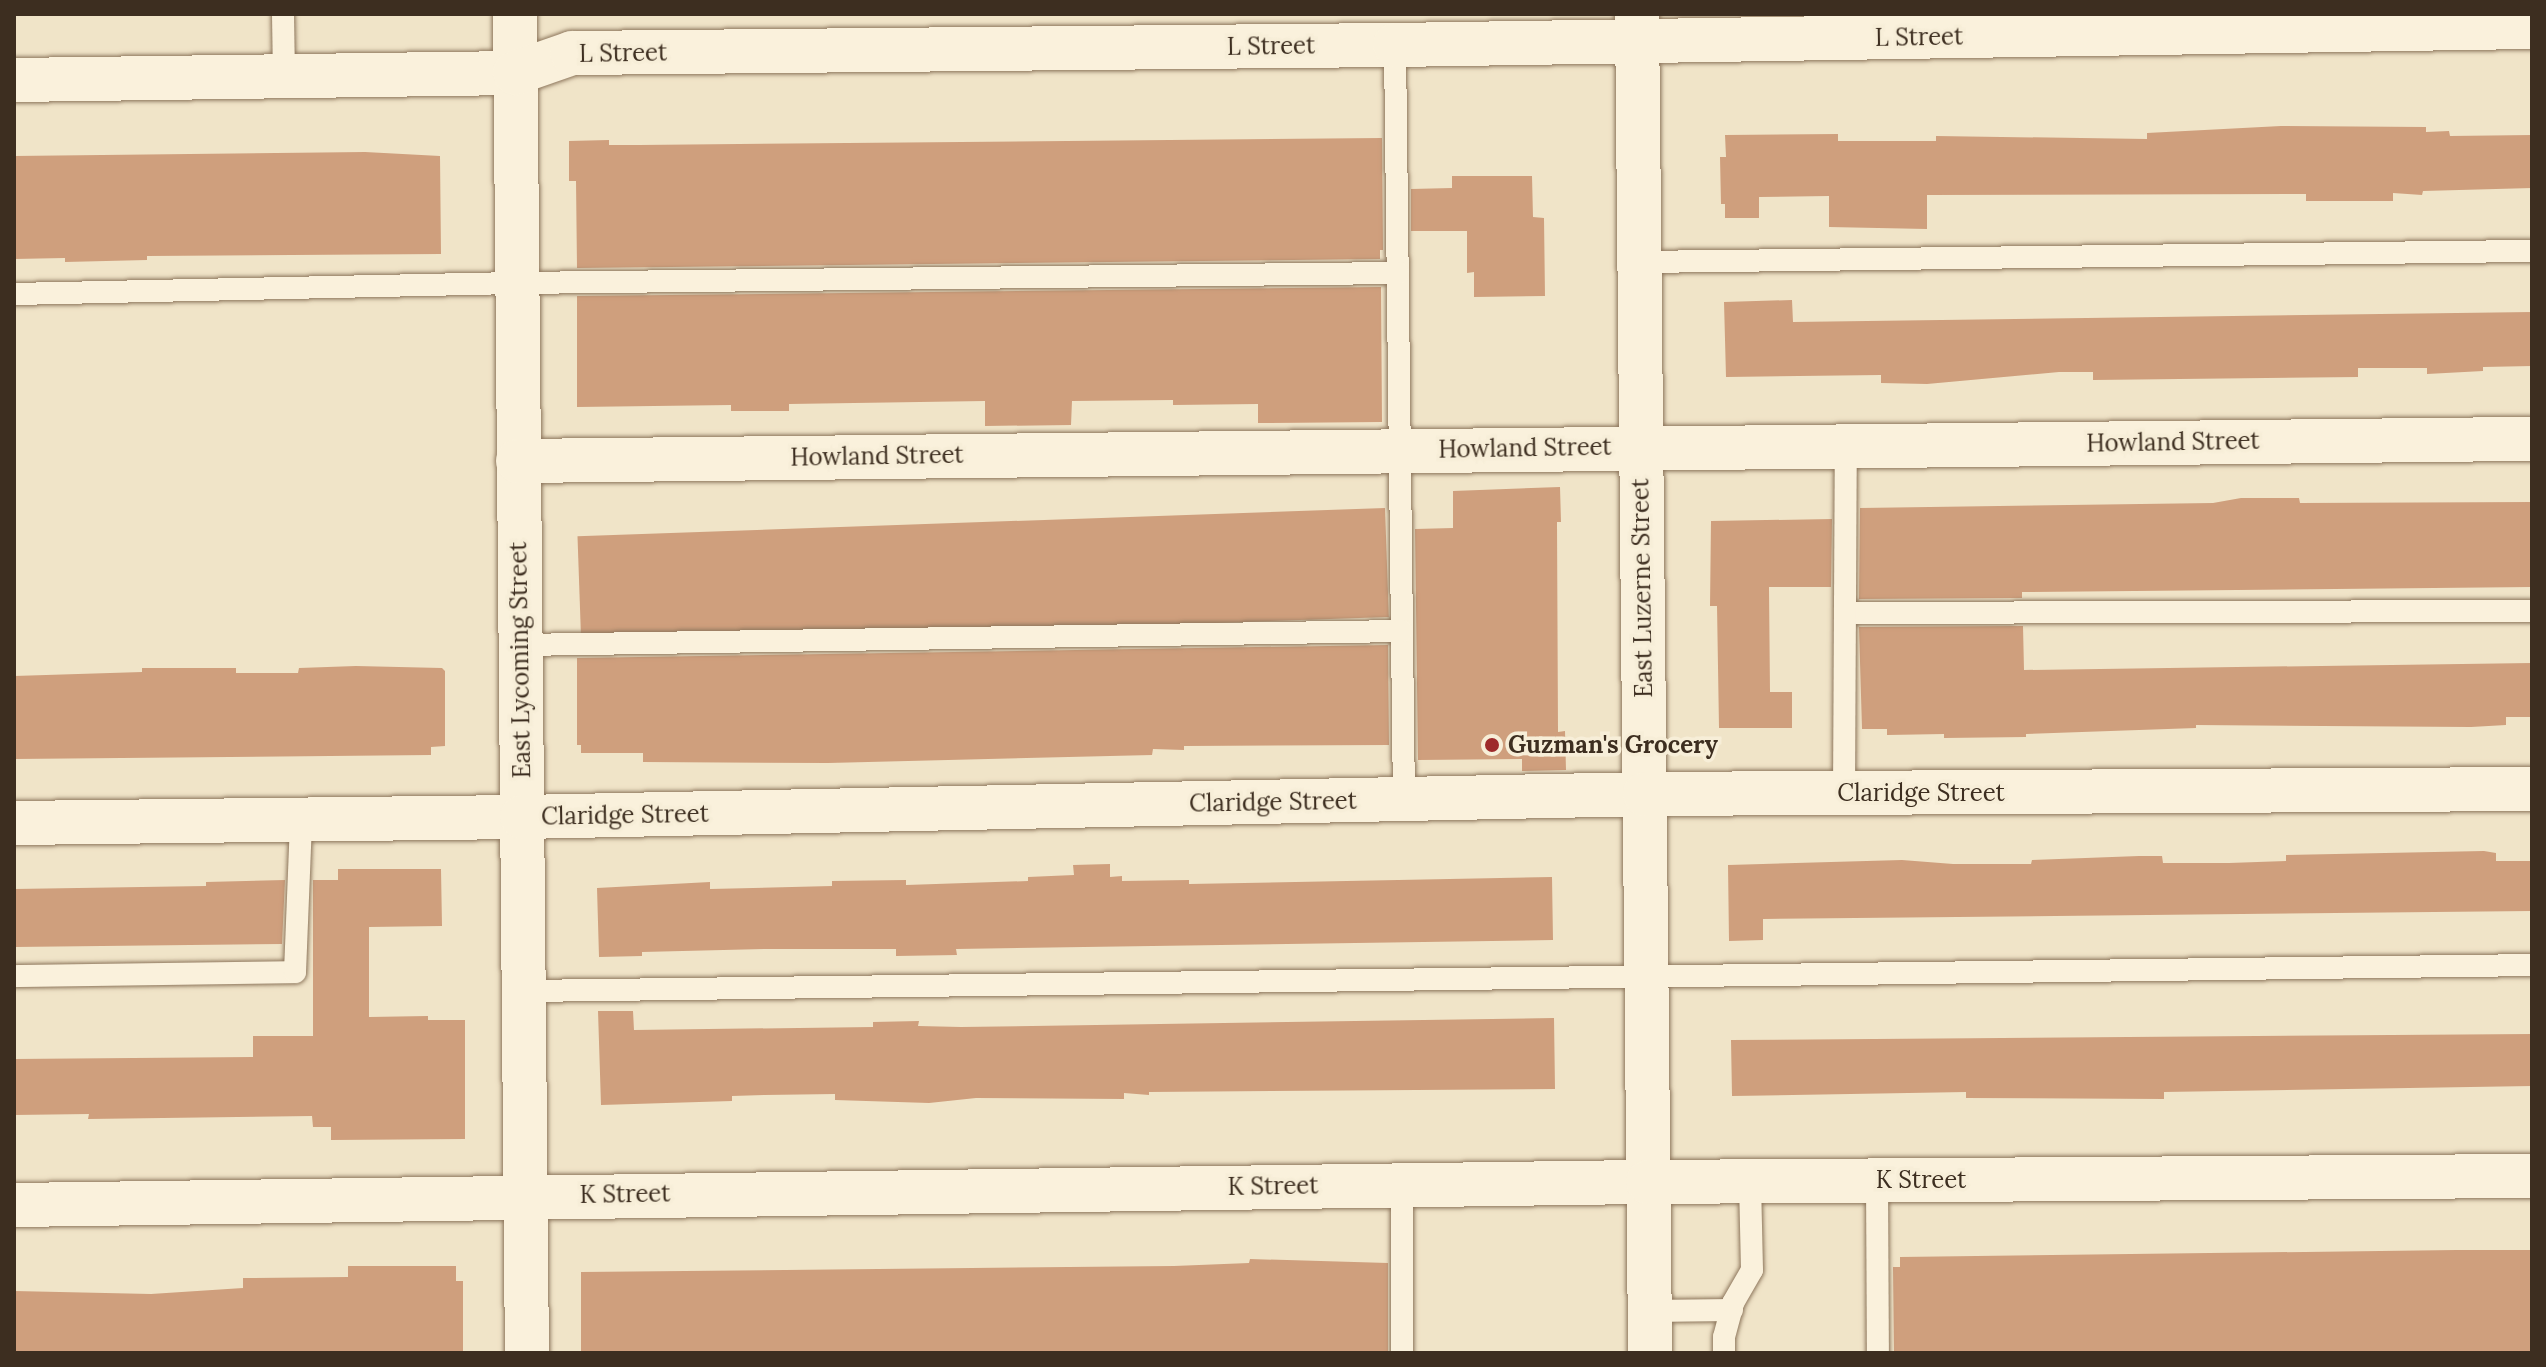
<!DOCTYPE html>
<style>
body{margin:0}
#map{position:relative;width:2546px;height:1367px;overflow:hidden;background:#f0e4c8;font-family:Lora,serif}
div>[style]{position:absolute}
.building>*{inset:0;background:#cf9f7d;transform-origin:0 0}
.roads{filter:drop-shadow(0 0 2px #8d765c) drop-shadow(0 0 2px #8d765c)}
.service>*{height:22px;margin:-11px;padding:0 11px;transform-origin:11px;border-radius:11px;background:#faf1dc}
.minor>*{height:44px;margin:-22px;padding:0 22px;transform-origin:22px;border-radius:22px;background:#faf1dc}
.dots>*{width:22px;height:22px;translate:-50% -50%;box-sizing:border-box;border:4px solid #f7eed8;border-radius:50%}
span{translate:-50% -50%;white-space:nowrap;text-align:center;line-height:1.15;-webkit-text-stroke:7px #f7eed8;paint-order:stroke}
.street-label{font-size:24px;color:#3d2e20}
.poi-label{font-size:24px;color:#3d2e20;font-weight:700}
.left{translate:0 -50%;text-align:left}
.frame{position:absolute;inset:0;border:16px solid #3d2e20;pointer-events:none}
</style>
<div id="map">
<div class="building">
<i style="clip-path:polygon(2281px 126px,2426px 127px,2426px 132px,2449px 131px,2450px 136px,2532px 135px,2532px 188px,2423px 191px,2422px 195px,2393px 193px,2393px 201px,2306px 201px,2306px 194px,2299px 194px,1927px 195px,1927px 229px,1829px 227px,1829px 196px,1759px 197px,1759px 218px,1725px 218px,1725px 204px,1721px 204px,1720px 157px,1726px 157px,1725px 135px,1838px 134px,1838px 141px,1936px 141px,1936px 136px,2147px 139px,2147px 133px)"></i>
<i style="clip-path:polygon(1382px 138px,1383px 250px,1380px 250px,1380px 259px,577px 268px,576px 181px,569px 181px,569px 141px,609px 140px,609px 145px,639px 145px)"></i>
<i style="clip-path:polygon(365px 152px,440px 156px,441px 254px,147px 256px,147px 260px,65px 262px,65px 258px,14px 259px,14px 156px)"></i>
<i style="clip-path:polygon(1452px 176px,1532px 176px,1533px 217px,1544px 218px,1545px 296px,1474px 297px,1474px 272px,1467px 273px,1467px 231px,1411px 231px,1411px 189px,1452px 188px)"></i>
<i style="clip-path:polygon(1381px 287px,1382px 422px,1258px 423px,1258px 404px,1173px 405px,1173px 400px,1072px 401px,1071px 425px,985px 426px,985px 401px,789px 404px,789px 411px,731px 411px,731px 405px,577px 407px,577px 296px)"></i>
<i style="clip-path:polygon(1792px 300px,1793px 322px,2532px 312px,2532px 366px,2483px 367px,2483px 371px,2427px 374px,2427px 368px,2358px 368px,2358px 377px,2093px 380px,2093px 372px,2059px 372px,1927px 384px,1881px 383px,1881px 375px,1726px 377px,1724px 302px)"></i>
<i style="clip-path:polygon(1560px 487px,1561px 522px,1557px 522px,1558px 732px,1565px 731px,1566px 770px,1522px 771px,1522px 759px,1418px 760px,1415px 529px,1453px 528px,1453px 491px)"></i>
<i style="clip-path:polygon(2241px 498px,2299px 498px,2300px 503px,2532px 502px,2532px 587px,2022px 592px,2022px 598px,1859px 599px,1860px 508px,2213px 503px)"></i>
<i style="left:1385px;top:508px;width:109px;height:808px;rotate:88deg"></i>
<i style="clip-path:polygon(1832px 519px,1831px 587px,1769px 587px,1770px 692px,1792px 692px,1792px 728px,1719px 728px,1717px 606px,1710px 606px,1711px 521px)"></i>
<i style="clip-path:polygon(2023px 626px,2024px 670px,2532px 663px,2532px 717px,2506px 717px,2506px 725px,2471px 727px,2196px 725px,2196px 728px,2026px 734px,2026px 737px,1944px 738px,1944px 734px,1887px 735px,1887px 729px,1862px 729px,1859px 627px)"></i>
<i style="clip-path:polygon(1388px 645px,1389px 745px,1184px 746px,1184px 750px,1153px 749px,1152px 755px,828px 763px,643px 762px,643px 753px,581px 753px,581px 745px,577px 745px,577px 658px)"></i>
<i style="clip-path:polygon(356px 666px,442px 668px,445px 671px,445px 746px,431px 747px,431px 755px,14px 759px,14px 676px,142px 672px,142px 668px,236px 668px,236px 673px,298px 673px,299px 668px)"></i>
<i style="clip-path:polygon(2484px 851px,2496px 853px,2496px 861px,2532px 861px,2532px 911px,1763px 919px,1763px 940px,1729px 941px,1728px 865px,1902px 860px,1953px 864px,2031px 864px,2032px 860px,2139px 856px,2162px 856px,2163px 863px,2229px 863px,2286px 861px,2286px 855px)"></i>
<i style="clip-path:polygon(1110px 864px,1110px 877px,1122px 876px,1122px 881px,1189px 880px,1189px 884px,1552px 877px,1553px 940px,956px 949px,957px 955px,896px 956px,896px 949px,764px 949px,642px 952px,642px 956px,599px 957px,597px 888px,710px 882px,710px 889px,832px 886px,832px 881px,906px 880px,906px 885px,1028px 881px,1028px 877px,1074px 875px,1073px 865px)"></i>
<i style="clip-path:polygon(338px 869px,441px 869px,442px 926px,369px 927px,369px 1017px,428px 1016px,428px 1020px,465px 1020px,465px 1139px,331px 1140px,331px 1127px,313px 1127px,312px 1116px,88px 1119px,89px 1114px,14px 1115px,14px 1059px,253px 1057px,253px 1036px,313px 1036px,313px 880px,338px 880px)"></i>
<i style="clip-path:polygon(285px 880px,282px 944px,14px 947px,14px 889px,206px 886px,206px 882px)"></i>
<i style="clip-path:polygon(598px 1011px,633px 1011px,634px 1030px,873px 1027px,873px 1022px,919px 1021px,918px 1026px,961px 1027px,1554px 1018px,1555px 1089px,1149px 1092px,1149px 1095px,1124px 1093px,1124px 1099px,976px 1098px,929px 1103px,835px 1100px,835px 1094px,764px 1095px,732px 1096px,732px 1101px,601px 1105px)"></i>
<i style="clip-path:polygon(2532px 1034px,2532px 1086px,2164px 1092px,2164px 1099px,1966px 1098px,1966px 1092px,1732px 1096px,1731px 1040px)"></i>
<i style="clip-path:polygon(2456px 1250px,2532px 1250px,2532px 1353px,1894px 1353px,1893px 1267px,1900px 1267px,1900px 1257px)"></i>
<i style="clip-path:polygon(1250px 1259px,1388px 1263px,1388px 1353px,581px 1353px,581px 1272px,1174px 1266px,1249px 1263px)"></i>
<i style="clip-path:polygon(348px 1266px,456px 1266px,456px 1281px,463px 1281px,463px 1353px,14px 1353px,14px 1291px,151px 1294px,243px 1288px,243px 1278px,348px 1277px)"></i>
</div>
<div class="roads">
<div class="service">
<i style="left:283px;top:14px;width:63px;rotate:89.1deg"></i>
<i style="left:1395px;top:45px;width:754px;rotate:89.32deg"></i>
<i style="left:1639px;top:262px;width:893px;rotate:-0.71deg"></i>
<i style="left:14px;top:294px;width:502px;rotate:-1.26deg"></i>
<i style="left:516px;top:283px;width:882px;rotate:-0.65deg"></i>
<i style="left:1846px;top:613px;width:686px;rotate:-0.17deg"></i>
<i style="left:520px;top:645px;width:882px;rotate:-0.91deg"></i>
<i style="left:1844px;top:793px;width:348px;rotate:-89.7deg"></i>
<i style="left:14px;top:976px;width:281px;rotate:-0.8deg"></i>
<i style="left:295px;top:972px;width:152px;rotate:-87.7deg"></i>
<i style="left:524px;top:991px;width:2008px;rotate:-0.74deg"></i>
<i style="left:1877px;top:1180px;width:173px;rotate:89.7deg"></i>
<i style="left:1402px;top:1185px;width:168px;rotate:90deg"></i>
<i style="left:1649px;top:1311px;width:83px;rotate:-0.7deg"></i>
<i style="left:1724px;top:1353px;width:16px;rotate:-90deg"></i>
<i style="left:1724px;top:1337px;width:35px;rotate:-75deg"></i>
<i style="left:1733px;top:1303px;width:38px;rotate:-60deg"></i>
<i style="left:1752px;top:1270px;width:89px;rotate:-91.3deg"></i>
</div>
<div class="minor">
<i style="left:515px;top:14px;width:1339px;rotate:89.49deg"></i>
<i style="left:1637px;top:14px;width:1339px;rotate:89.44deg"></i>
<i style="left:14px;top:80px;width:501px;rotate:-0.8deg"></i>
<i style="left:515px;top:73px;width:60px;rotate:-19.3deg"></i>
<i style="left:572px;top:53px;width:823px;rotate:-0.56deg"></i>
<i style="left:1395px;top:45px;width:1137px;rotate:-0.91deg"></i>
<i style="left:518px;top:461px;width:2014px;rotate:-0.63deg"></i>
<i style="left:14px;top:823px;width:508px;rotate:-0.68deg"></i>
<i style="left:522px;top:817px;width:1123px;rotate:-1.17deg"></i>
<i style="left:1645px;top:794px;width:887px;rotate:-0.32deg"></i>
<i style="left:14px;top:1205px;width:1634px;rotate:-0.81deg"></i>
<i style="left:1648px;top:1182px;width:884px;rotate:-0.39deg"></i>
</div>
</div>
<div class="dots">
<i style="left:1492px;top:745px;background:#9e2a2b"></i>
</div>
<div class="street-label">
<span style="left:1919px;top:37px;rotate:-1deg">L Street</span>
<span style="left:1271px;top:46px;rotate:-1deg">L Street</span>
<span style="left:623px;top:53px;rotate:-1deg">L Street</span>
<span style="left:2173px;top:442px;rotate:-1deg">Howland Street</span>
<span style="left:1525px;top:448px;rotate:-1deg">Howland Street</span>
<span style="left:877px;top:456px;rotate:-1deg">Howland Street</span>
<span style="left:1642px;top:588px;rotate:-91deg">East Luzerne Street</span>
<span style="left:520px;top:660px;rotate:-91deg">East Lycoming Street</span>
<span style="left:1921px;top:793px">Claridge Street</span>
<span style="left:1273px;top:802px;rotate:-1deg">Claridge Street</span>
<span style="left:625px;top:815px;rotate:-1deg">Claridge Street</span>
<span style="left:1921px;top:1180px">K Street</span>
<span style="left:1273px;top:1186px;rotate:-1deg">K Street</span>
<span style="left:625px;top:1194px;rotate:-1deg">K Street</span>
</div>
<div class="poi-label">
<span class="left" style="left:1508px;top:745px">Guzman's Grocery</span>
</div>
<div class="frame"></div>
</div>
